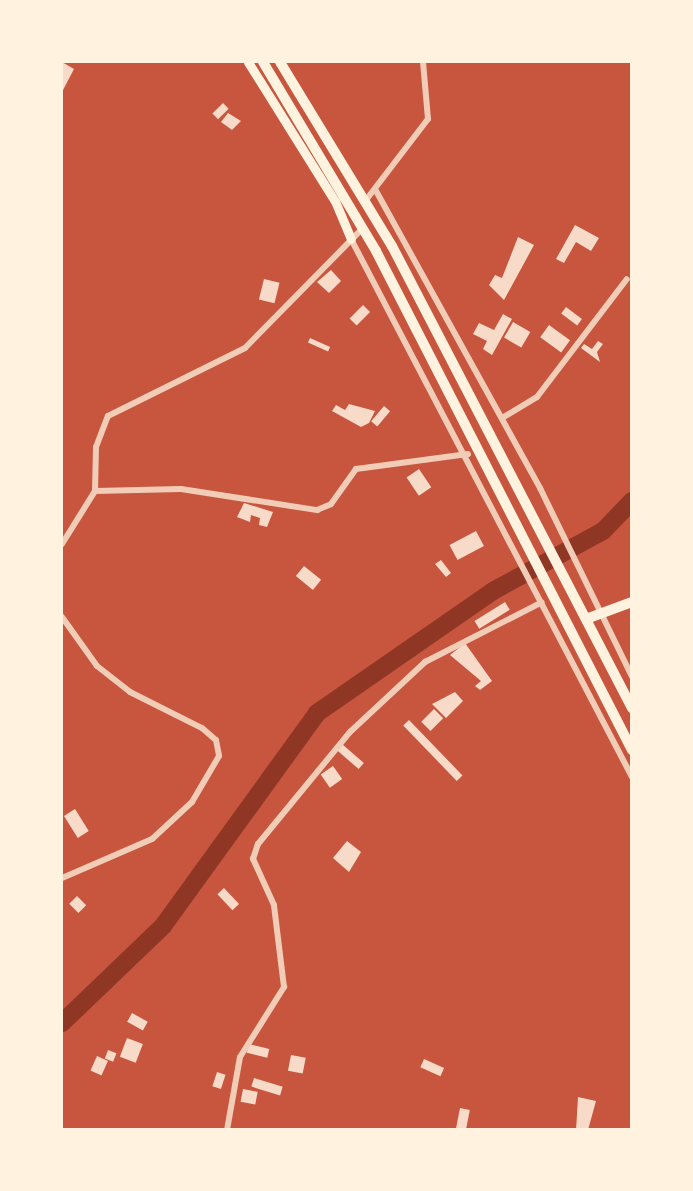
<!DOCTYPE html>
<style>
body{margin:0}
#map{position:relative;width:693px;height:1191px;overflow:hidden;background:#c8553d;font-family:Lato,sans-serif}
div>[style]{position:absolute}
.river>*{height:18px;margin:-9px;padding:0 9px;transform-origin:9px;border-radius:9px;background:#8f3625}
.building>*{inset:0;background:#f7dbc8;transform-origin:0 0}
.minor>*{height:6px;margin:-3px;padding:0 3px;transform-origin:3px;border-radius:3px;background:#f1ccb7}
.secondary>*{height:9px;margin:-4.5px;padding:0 4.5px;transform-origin:4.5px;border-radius:4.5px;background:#fff3e0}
.trunk>*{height:10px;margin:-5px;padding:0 5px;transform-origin:5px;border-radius:5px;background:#fff3e0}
span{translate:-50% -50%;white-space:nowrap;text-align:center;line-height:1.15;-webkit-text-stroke:6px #fff3e0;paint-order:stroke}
.frame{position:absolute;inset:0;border:63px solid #fff3e0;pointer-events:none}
</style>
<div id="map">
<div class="river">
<i style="left:62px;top:1023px;width:140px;rotate:-43.8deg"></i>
<i style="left:163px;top:926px;width:263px;rotate:-54.1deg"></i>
<i style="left:317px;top:713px;width:214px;rotate:-34.7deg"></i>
<i style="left:493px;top:591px;width:125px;rotate:-28.6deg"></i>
<i style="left:603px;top:531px;width:42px;rotate:-46deg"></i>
</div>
<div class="building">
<i style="clip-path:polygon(62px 62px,74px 69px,62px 92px)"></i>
<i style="left:223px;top:103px;width:8px;height:15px;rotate:45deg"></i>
<i style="clip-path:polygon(228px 113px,241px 121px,232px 130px,221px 122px)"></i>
<i style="clip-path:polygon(575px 225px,599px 238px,591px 251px,576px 242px,564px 263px,556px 259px)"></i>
<i style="clip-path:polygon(518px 237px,534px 245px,504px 300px,489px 285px,495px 275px,502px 278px)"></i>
<i style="clip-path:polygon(331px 270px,341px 281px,329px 293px,317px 282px)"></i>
<i style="left:264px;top:279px;width:16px;height:21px;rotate:14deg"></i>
<i style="left:363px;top:305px;width:10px;height:19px;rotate:45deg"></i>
<i style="left:566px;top:307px;width:20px;height:8px;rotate:37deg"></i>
<i style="clip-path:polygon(503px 314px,512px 319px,492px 355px,483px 349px,487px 341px,473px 334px,479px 323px,494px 330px)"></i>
<i style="left:513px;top:322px;width:20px;height:18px;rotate:30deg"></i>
<i style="left:549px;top:325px;width:26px;height:15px;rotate:36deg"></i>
<i style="left:310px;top:338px;width:22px;height:5px;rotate:24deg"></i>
<i style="clip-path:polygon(598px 341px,603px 344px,597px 352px,600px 362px,581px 348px,584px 344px,592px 349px)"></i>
<i style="clip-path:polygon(349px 404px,375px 411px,369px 423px,361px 427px,332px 411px,336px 405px,345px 410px)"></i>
<i style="left:384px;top:406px;width:8px;height:20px;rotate:40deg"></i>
<i style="left:419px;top:469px;width:22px;height:15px;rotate:56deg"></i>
<i style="clip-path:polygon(244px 503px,273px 512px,267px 527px,259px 525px,260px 518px,251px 515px,250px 522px,237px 517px)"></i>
<i style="left:476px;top:531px;width:17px;height:30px;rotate:62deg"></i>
<i style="clip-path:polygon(441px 560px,451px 573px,446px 577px,435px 564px)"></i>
<i style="left:304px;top:566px;width:22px;height:13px;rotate:39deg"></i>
<i style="left:505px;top:602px;width:9px;height:36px;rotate:58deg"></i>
<i style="clip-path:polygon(465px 643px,492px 681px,480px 690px,475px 686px,481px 681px,450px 655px)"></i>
<i style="clip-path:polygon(455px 692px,463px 701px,446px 718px,432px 704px)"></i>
<i style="left:434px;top:709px;width:13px;height:18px;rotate:45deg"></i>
<i style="left:409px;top:720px;width:77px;height:8px;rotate:46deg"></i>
<i style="left:342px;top:744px;width:29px;height:8px;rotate:41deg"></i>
<i style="left:333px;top:766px;width:16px;height:15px;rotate:55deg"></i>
<i style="left:75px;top:809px;width:26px;height:13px;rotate:58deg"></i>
<i style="clip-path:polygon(347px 841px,361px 852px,349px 872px,333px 858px)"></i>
<i style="left:224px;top:888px;width:22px;height:9px;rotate:47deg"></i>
<i style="left:77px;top:896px;width:13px;height:11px;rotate:45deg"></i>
<i style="left:132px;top:1013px;width:18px;height:10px;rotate:29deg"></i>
<i style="left:127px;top:1038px;width:17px;height:20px;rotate:21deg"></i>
<i style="left:249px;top:1044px;width:21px;height:9px;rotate:14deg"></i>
<i style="left:108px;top:1050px;width:9px;height:9px;rotate:21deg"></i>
<i style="left:291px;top:1055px;width:15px;height:16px;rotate:11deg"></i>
<i style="left:97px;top:1056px;width:12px;height:16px;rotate:24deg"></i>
<i style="left:424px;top:1059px;width:22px;height:9px;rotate:24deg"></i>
<i style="left:217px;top:1072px;width:9px;height:15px;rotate:18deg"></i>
<i style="left:254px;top:1078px;width:30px;height:9px;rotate:17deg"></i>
<i style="left:243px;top:1089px;width:15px;height:13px;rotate:11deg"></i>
<i style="clip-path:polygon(578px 1097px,596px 1101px,588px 1130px,576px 1130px)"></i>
<i style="left:460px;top:1108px;width:10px;height:21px;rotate:11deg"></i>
</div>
<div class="minor">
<i style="left:375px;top:189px;width:342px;rotate:61.1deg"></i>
<i style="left:540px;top:488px;width:210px;rotate:64deg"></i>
<i style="left:366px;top:200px;width:102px;rotate:-52.6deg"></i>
<i style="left:428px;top:119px;width:57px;rotate:-95deg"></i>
<i style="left:351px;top:239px;width:607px;rotate:62.42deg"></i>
<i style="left:502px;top:418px;width:41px;rotate:-31deg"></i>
<i style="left:537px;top:397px;width:148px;rotate:-52.7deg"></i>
<i style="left:95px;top:491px;width:86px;rotate:-1.3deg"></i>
<i style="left:181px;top:489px;width:138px;rotate:8.8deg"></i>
<i style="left:317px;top:510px;width:15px;rotate:-23deg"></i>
<i style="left:331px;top:504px;width:43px;rotate:-54.5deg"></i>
<i style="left:356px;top:469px;width:113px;rotate:-7.6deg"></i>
<i style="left:62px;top:544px;width:62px;rotate:-58.1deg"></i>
<i style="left:95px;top:491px;width:44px;rotate:-88.7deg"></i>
<i style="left:96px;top:447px;width:33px;rotate:-69deg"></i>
<i style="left:108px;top:416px;width:153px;rotate:-26.4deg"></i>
<i style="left:245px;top:348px;width:168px;rotate:-45.5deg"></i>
<i style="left:62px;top:617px;width:60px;rotate:54.5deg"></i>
<i style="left:97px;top:666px;width:42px;rotate:38.2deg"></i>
<i style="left:130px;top:692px;width:80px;rotate:26.6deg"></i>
<i style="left:202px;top:728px;width:18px;rotate:41deg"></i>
<i style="left:216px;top:740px;width:16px;rotate:79deg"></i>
<i style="left:219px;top:756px;width:53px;rotate:120.4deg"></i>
<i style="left:192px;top:802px;width:54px;rotate:137.2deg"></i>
<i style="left:152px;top:839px;width:98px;rotate:156.6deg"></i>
<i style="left:227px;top:1130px;width:74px;rotate:-79.9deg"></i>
<i style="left:240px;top:1057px;width:83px;rotate:-57.8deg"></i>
<i style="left:284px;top:987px;width:83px;rotate:-97deg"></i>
<i style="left:274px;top:905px;width:51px;rotate:-114.5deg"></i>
<i style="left:253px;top:859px;width:16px;rotate:-72deg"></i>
<i style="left:258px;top:844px;width:145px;rotate:-50.6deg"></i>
<i style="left:350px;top:732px;width:103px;rotate:-43deg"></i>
<i style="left:425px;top:662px;width:131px;rotate:-27.1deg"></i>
</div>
<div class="secondary">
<i style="left:248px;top:62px;width:164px;rotate:58deg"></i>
<i style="left:335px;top:201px;width:41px;rotate:67.2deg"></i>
</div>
<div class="trunk">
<i style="left:263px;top:62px;width:220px;rotate:59.1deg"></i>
<i style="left:376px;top:251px;width:561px;rotate:62.84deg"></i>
<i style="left:280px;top:62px;width:215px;rotate:58.7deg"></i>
<i style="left:392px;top:246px;width:521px;rotate:62.55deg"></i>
<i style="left:586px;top:619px;width:49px;rotate:-20.3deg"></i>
</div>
<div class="frame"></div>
</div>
